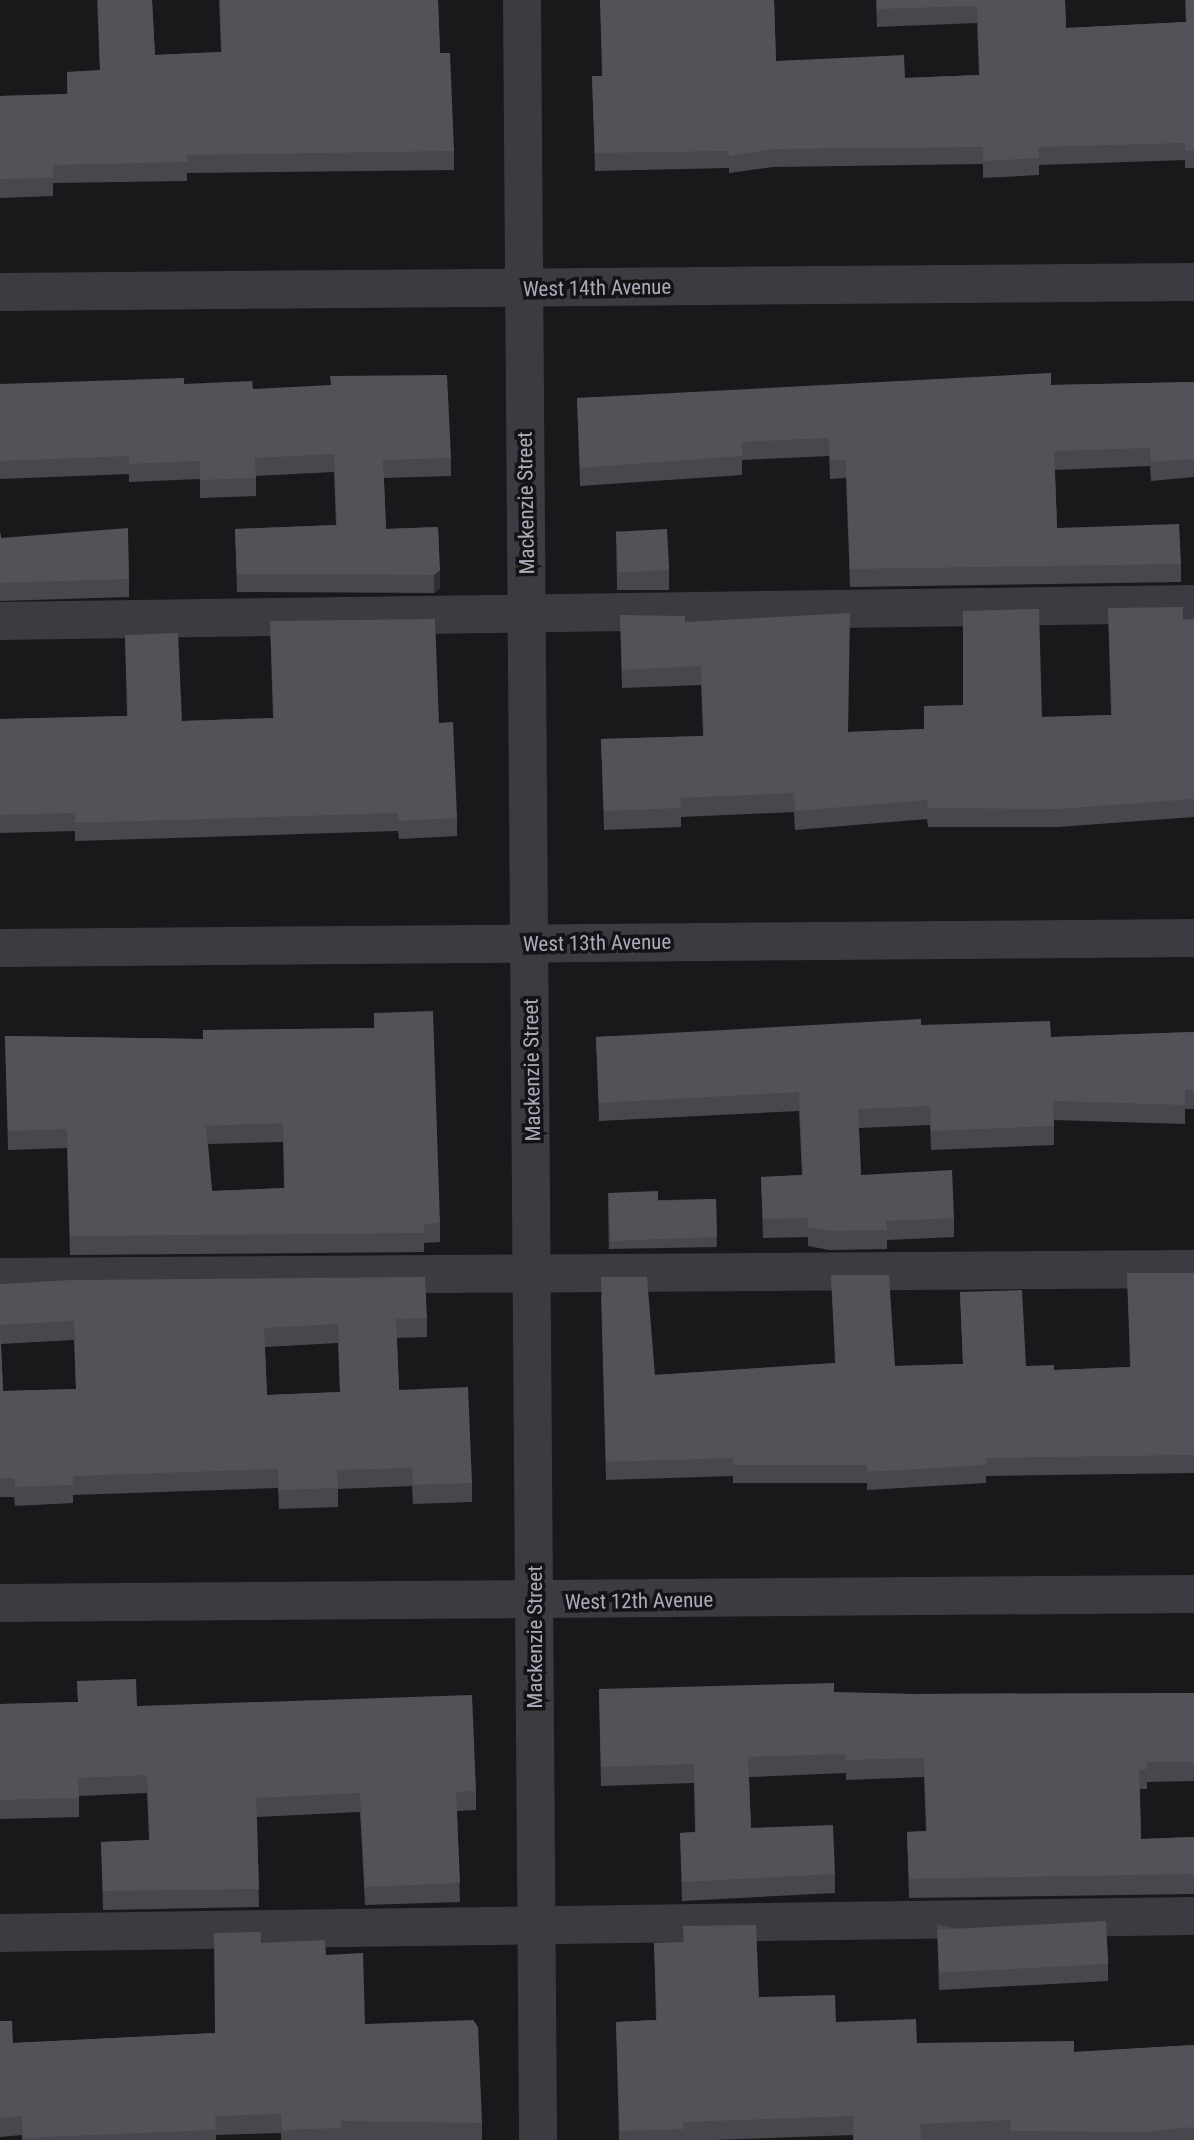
<!DOCTYPE html>
<style>
body{margin:0}
#map{position:relative;width:1194px;height:2140px;overflow:hidden;background:#19181b;font-family:"Roboto Condensed",sans-serif}
div>[style]{position:absolute}
.minor>*{height:38px;margin:-19px;padding:0 19px;transform-origin:19px;border-radius:19px;background:#3b3b42}
.wall>*{inset:0;background:#47484d;transform-origin:0 0}
.shaded-wall>*{inset:0;background:#303034}
.building>*{inset:0;background:#525259;transform-origin:0 0}
span{translate:-50% -50%;white-space:nowrap;text-align:center;line-height:1.15;-webkit-text-stroke:7px #141316;paint-order:stroke}
.street-label{font-size:21px;color:#aaacbb}
</style>
<div id="map">
<div class="minor">
<i style="left:522px;top:0;width:2140px;rotate:89.57deg"></i>
<i style="left:0;top:292px;width:1194px;rotate:-0.48deg"></i>
<i style="left:0;top:621px;width:1194px;rotate:-0.82deg"></i>
<i style="left:0;top:948px;width:1194px;rotate:-0.48deg"></i>
<i style="left:0;top:1277px;width:1194px;rotate:-0.38deg"></i>
<i style="left:0;top:1603px;width:1194px;rotate:-0.43deg"></i>
<i style="left:0;top:1933px;width:1194px;rotate:-0.82deg"></i>
</div>
<div class="wall">
<i style="clip-path:polygon(97px 0,152px 0,155px 55px,221px 52px,219px 0,438px 0,440px 53px,454px 151px,454px 170px,187px 173px,187px 181px,53px 183px,53px 196px,0 198px,0 96px,67px 94px,67px 72px,100px 71px)"></i>
<i style="clip-path:polygon(600px 0,774px 0,776px 61px,905px 78px,979px 75px,977px 23px,877px 27px,876px 0,1065px 0,1066px 28px,1186px 22px,1185px 0,1194px 0,1194px 168px,1185px 168px,1185px 160px,1039px 165px,1039px 175px,983px 178px,983px 164px,773px 167px,729px 173px,729px 168px,595px 171px,592px 76px,602px 76px)"></i>
<i style="clip-path:polygon(1194px 382px,1194px 477px,1151px 481px,1150px 466px,1055px 470px,1057px 528px,1181px 564px,1181px 582px,850px 587px,846px 478px,830px 479px,829px 456px,742px 460px,742px 475px,580px 486px,577px 398px,1051px 385px)"></i>
<i style="clip-path:polygon(0 384px,184px 384px,253px 389px,451px 458px,451px 476px,384px 478px,386px 529px,438px 527px,440px 588px,434px 593px,237px 592px,235px 529px,336px 525px,334px 472px,256px 476px,256px 496px,200px 498px,200px 479px,129px 482px,129px 474px,0 479px)"></i>
<i style="clip-path:polygon(616px 531px,669px 570px,669px 590px,617px 590px)"></i>
<i style="clip-path:polygon(0 532px,1px 538px,129px 579px,129px 597px,0 601px)"></i>
<i style="clip-path:polygon(1108px 608px,1183px 620px,1194px 619px,1194px 817px,1058px 827px,928px 827px,927px 819px,795px 830px,794px 812px,681px 817px,681px 827px,604px 830px,601px 739px,703px 736px,701px 685px,622px 688px,620px 615px,685px 622px,848px 732px,924px 729px,924px 706px,1042px 717px,1111px 715px)"></i>
<i style="clip-path:polygon(270px 621px,439px 723px,457px 818px,457px 836px,399px 839px,398px 831px,75px 841px,75px 831px,0 833px,0 719px,127px 716px,125px 635px,182px 721px,273px 718px)"></i>
<i style="clip-path:polygon(evenodd,374px 1013px,440px 1223px,440px 1242px,424px 1243px,424px 1252px,70px 1255px,67px 1148px,8px 1150px,5px 1036px,203px 1039px,203px 1030px,374px 1028px,374px 1013px,283px 1142px,284px 1188px,212px 1191px,208px 1144px,283px 1142px)"></i>
<i style="clip-path:polygon(921px 1025px,1051px 1037px,1194px 1032px,1194px 1109px,1185px 1109px,1185px 1124px,1054px 1120px,1054px 1145px,931px 1150px,930px 1125px,859px 1128px,861px 1175px,954px 1218px,954px 1237px,887px 1240px,887px 1249px,829px 1250px,808px 1246px,808px 1237px,763px 1238px,761px 1177px,802px 1175px,799px 1111px,599px 1121px,596px 1037px)"></i>
<i style="left:716px;top:1199px;width:48px;height:108px;rotate:89deg"></i>
<i style="clip-path:polygon(1127px 1273px,1194px 1273px,1194px 1473px,986px 1476px,986px 1483px,867px 1490px,867px 1483px,733px 1483px,733px 1476px,606px 1480px,601px 1295px,655px 1375px,835px 1363px,831px 1275px,895px 1366px,963px 1364px,960px 1292px,1026px 1366px,1054px 1370px,1130px 1367px)"></i>
<i style="clip-path:polygon(evenodd,0 1284px,427px 1318px,427px 1337px,397px 1338px,399px 1390px,472px 1483px,472px 1502px,413px 1504px,412px 1486px,338px 1489px,338px 1507px,279px 1509px,278px 1488px,73px 1495px,73px 1503px,15px 1506px,14px 1497px,0 1497px,0 1284px,74px 1340px,76px 1389px,3px 1391px,1px 1344px,74px 1340px,0 1284px,338px 1343px,340px 1392px,267px 1395px,265px 1347px,338px 1343px)"></i>
<i style="clip-path:polygon(77px 1681px,137px 1706px,476px 1791px,476px 1810px,457px 1811px,460px 1902px,365px 1905px,360px 1812px,257px 1817px,259px 1907px,103px 1910px,101px 1842px,149px 1840px,147px 1793px,79px 1796px,79px 1817px,0 1819px,0 1704px,78px 1702px)"></i>
<i style="clip-path:polygon(599px 1689px,912px 1694px,1194px 1693px,1194px 1781px,1147px 1782px,1147px 1789px,1140px 1789px,1141px 1839px,1194px 1837px,1194px 1894px,909px 1898px,907px 1832px,926px 1831px,924px 1777px,846px 1780px,846px 1773px,749px 1777px,751px 1828px,835px 1874px,835px 1893px,682px 1901px,680px 1833px,695px 1832px,694px 1783px,601px 1786px)"></i>
<i style="clip-path:polygon(937px 1924px,1108px 1964px,1108px 1981px,939px 1990px)"></i>
<i style="clip-path:polygon(683px 1926px,759px 1997px,836px 2022px,917px 2043px,1074px 2052px,1194px 2045px,1194px 2140px,853px 2140px,853px 2135px,713px 2140px,619px 2140px,616px 2022px,656px 2020px,654px 1943px,683px 1942px)"></i>
<i style="clip-path:polygon(261px 1943px,326px 1955px,365px 2024px,482px 2123px,482px 2140px,281px 2140px,281px 2133px,216px 2135px,216px 2140px,22px 2140px,22px 2135px,0 2137px,0 2021px,13px 2043px,215px 2033px)"></i>
</div>
<div class="shaded-wall">
<i style="clip-path:polygon(440px 570px,440px 588px,434px 593px,434px 575px)"></i>
</div>
<div class="building">
<i style="clip-path:polygon(98px 0,152px 0,155px 55px,222px 52px,220px 0,438px 0,440px 53px,450px 53px,454px 151px,187px 155px,187px 162px,53px 165px,53px 178px,0 179px,0 96px,68px 94px,67px 72px,100px 70px)"></i>
<i style="clip-path:polygon(600px 0,774px 0,776px 61px,904px 55px,905px 78px,980px 75px,977px 6px,877px 9px,877px 0,1065px 0,1066px 28px,1186px 22px,1186px 0,1194px 0,1194px 150px,1185px 151px,1185px 143px,1038px 147px,1039px 158px,983px 161px,983px 147px,773px 149px,729px 156px,729px 151px,595px 153px,592px 76px,603px 76px)"></i>
<i style="clip-path:polygon(1051px 373px,1051px 385px,1194px 382px,1194px 459px,1151px 462px,1150px 448px,1054px 451px,1057px 528px,1179px 524px,1181px 564px,850px 569px,846px 460px,830px 460px,829px 438px,742px 442px,742px 456px,580px 468px,577px 398px)"></i>
<i style="clip-path:polygon(447px 375px,451px 458px,383px 460px,386px 529px,438px 527px,440px 570px,434px 575px,237px 574px,235px 529px,337px 525px,334px 454px,255px 458px,256px 478px,200px 480px,200px 461px,129px 464px,129px 456px,0 461px,0 384px,184px 378px,184px 384px,252px 381px,253px 389px,331px 385px,330px 376px)"></i>
<i style="clip-path:polygon(128px 528px,129px 579px,0 583px,0 532px,1px 538px)"></i>
<i style="left:667px;top:529px;width:41px;height:51px;rotate:87deg"></i>
<i style="clip-path:polygon(1183px 607px,1183px 620px,1194px 619px,1194px 799px,1058px 809px,928px 808px,927px 800px,795px 811px,794px 793px,680px 798px,681px 808px,604px 811px,601px 739px,704px 736px,701px 666px,622px 670px,620px 615px,685px 616px,685px 622px,850px 613px,848px 732px,924px 729px,924px 706px,963px 705px,963px 611px,1039px 609px,1042px 717px,1112px 715px,1108px 608px)"></i>
<i style="clip-path:polygon(435px 619px,439px 723px,453px 722px,457px 818px,399px 821px,398px 813px,75px 823px,75px 813px,0 815px,0 719px,128px 716px,125px 635px,178px 633px,182px 721px,274px 718px,270px 621px)"></i>
<i style="clip-path:polygon(evenodd,433px 1011px,440px 1223px,424px 1224px,424px 1233px,70px 1236px,67px 1129px,8px 1131px,5px 1036px,203px 1039px,203px 1030px,375px 1028px,374px 1013px,433px 1011px,283px 1123px,285px 1188px,212px 1191px,206px 1126px,283px 1123px)"></i>
<i style="clip-path:polygon(921px 1019px,921px 1025px,1050px 1021px,1051px 1037px,1194px 1032px,1194px 1090px,1185px 1090px,1185px 1105px,1053px 1101px,1054px 1126px,931px 1131px,930px 1106px,858px 1109px,861px 1175px,952px 1170px,954px 1218px,886px 1221px,887px 1230px,829px 1231px,808px 1227px,808px 1218px,763px 1219px,761px 1177px,803px 1175px,799px 1092px,599px 1103px,596px 1037px)"></i>
<i style="clip-path:polygon(658px 1191px,658px 1201px,716px 1199px,717px 1237px,611px 1241px,608px 1193px)"></i>
<i style="clip-path:polygon(1127px 1273px,1194px 1273px,1194px 1455px,986px 1458px,986px 1465px,867px 1472px,867px 1465px,733px 1465px,733px 1458px,606px 1462px,601px 1277px,647px 1277px,655px 1375px,836px 1363px,831px 1275px,889px 1275px,895px 1366px,963px 1364px,960px 1292px,1022px 1290px,1026px 1366px,1054px 1365px,1054px 1370px,1131px 1367px)"></i>
<i style="clip-path:polygon(evenodd,425px 1277px,427px 1318px,396px 1319px,399px 1390px,468px 1387px,472px 1483px,413px 1485px,412px 1468px,337px 1470px,338px 1488px,279px 1490px,278px 1469px,73px 1476px,73px 1485px,15px 1487px,14px 1478px,0 1478px,0 1284px,72px 1280px,425px 1277px,74px 1321px,76px 1389px,3px 1391px,0 1325px,74px 1321px,425px 1277px,338px 1324px,340px 1392px,267px 1395px,264px 1328px,338px 1324px)"></i>
<i style="clip-path:polygon(136px 1679px,137px 1706px,472px 1695px,476px 1791px,456px 1792px,460px 1883px,365px 1887px,360px 1793px,256px 1798px,259px 1889px,103px 1891px,101px 1842px,150px 1840px,147px 1775px,78px 1778px,79px 1798px,0 1800px,0 1704px,78px 1702px,77px 1681px)"></i>
<i style="clip-path:polygon(834px 1683px,834px 1692px,912px 1694px,1194px 1693px,1194px 1762px,1147px 1762px,1147px 1769px,1139px 1770px,1141px 1839px,1194px 1837px,1194px 1874px,909px 1879px,907px 1832px,927px 1831px,924px 1758px,846px 1760px,846px 1754px,748px 1757px,751px 1828px,833px 1825px,835px 1874px,682px 1882px,680px 1833px,696px 1832px,694px 1764px,601px 1767px,599px 1689px)"></i>
<i style="left:1106px;top:1921px;width:43px;height:169px;rotate:87deg"></i>
<i style="clip-path:polygon(756px 1925px,759px 1997px,835px 1995px,836px 2022px,916px 2019px,917px 2043px,1074px 2041px,1074px 2052px,1194px 2045px,1194px 2127px,1144px 2132px,1011px 2131px,1010px 2120px,920px 2124px,921px 2140px,854px 2140px,853px 2116px,683px 2122px,684px 2129px,620px 2131px,616px 2022px,657px 2020px,654px 1943px,684px 1942px,683px 1926px)"></i>
<i style="clip-path:polygon(261px 1932px,261px 1943px,325px 1940px,326px 1955px,363px 1953px,365px 2024px,473px 2020px,478px 2027px,482px 2123px,341px 2121px,341px 2128px,282px 2130px,281px 2114px,215px 2116px,216px 2130px,23px 2138px,22px 2116px,0 2118px,0 2021px,12px 2021px,13px 2043px,215px 2033px,214px 1933px)"></i>
</div>
<div class="street-label">
<span style="left:597px;top:288px;rotate:-1deg">West 14th Avenue</span>
<span style="left:526px;top:503px;rotate:-91deg">Mackenzie Street</span>
<span style="left:597px;top:943px;rotate:-1deg">West 13th Avenue</span>
<span style="left:532px;top:1070px;rotate:-91deg">Mackenzie Street</span>
<span style="left:639px;top:1601px;rotate:-1deg">West 12th Avenue</span>
<span style="left:535px;top:1637px;rotate:-90deg">Mackenzie Street</span>
</div>
</div>
